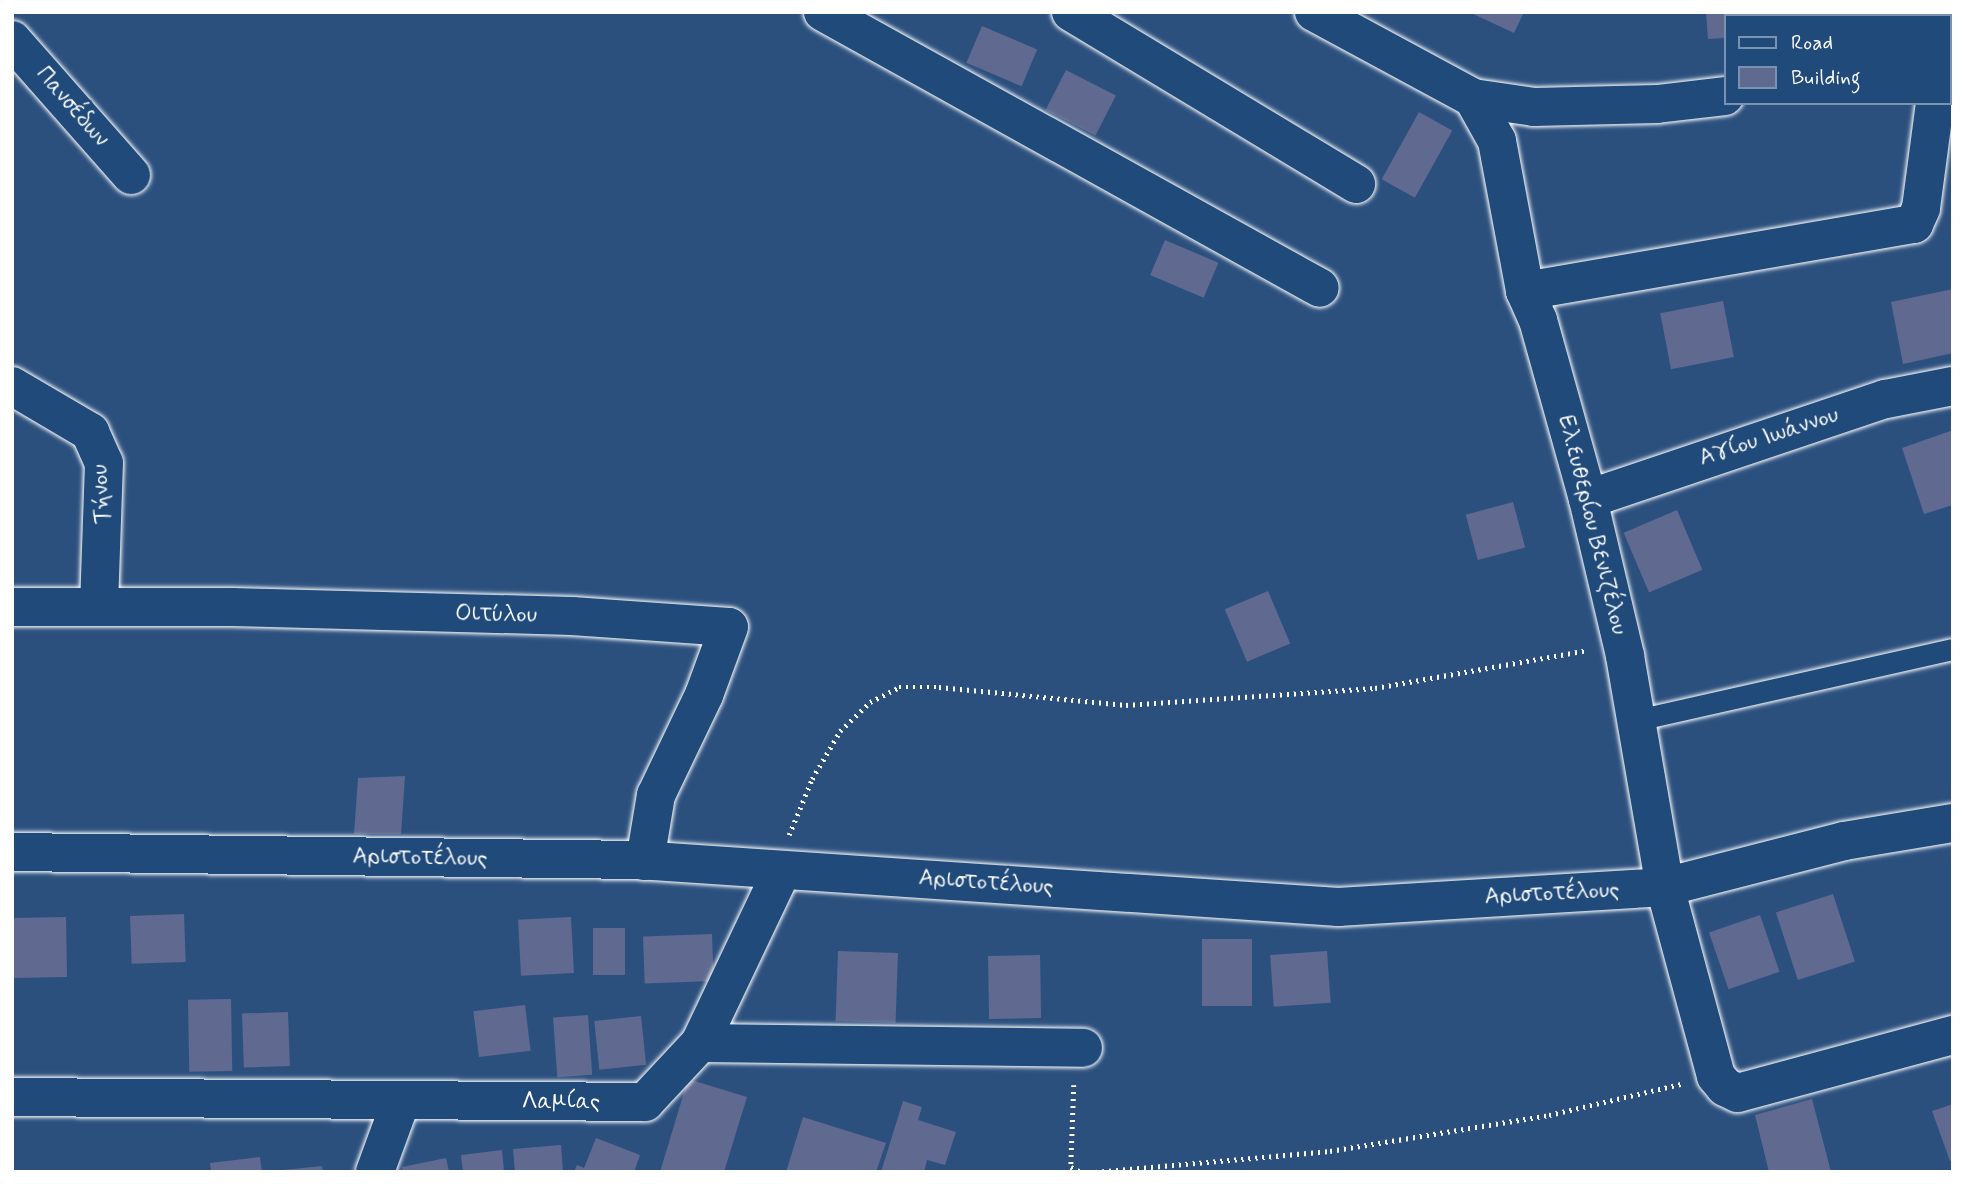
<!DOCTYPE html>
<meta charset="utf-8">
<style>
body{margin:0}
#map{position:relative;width:1965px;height:1184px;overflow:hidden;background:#2c507e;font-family:Mynerve,sans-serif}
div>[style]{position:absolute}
.building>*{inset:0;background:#606990;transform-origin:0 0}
.path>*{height:4.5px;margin-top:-2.25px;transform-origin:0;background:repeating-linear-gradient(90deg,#fff 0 2px,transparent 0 7px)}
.roads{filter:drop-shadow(0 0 2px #fff) drop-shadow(0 0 2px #fff)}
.lane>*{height:21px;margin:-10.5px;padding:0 10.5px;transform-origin:10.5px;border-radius:10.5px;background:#1f4a7a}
.street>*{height:38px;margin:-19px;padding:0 19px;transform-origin:19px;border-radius:19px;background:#1f4a7a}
span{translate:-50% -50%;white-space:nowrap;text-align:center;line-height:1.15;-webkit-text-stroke:5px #1f4a7a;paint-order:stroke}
.street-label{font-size:23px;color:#fff}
.frame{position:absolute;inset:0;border:14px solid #fff;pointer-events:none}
.legend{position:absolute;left:1724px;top:14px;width:228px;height:91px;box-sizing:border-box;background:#1f4a7a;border:2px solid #7992af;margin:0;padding:9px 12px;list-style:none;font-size:21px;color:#fff}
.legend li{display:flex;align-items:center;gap:14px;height:35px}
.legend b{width:35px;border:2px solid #7992af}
</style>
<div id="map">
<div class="building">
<i style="clip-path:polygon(1469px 12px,1524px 12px,1514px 33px)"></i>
<i style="clip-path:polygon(1706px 12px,1754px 12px,1754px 16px,1725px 16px,1725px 38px,1708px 39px)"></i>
<i style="left:982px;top:26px;width:60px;height:40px;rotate:23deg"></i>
<i style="left:1066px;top:70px;width:56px;height:45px;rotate:27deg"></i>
<i style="left:1419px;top:112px;width:38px;height:77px;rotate:29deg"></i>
<i style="left:1165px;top:240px;width:58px;height:38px;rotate:23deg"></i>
<i style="clip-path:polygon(1953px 289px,1953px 353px,1903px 364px,1891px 302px)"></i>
<i style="left:1723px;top:301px;width:57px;height:64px;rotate:79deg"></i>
<i style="clip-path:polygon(1953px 430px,1953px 505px,1924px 514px,1902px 448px)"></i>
<i style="left:1513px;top:502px;width:47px;height:49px;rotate:75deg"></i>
<i style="left:1677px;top:510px;width:65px;height:58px;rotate:67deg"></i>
<i style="left:1268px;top:591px;width:57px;height:47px;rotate:67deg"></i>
<i style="clip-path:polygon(405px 776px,401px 834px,354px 834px,358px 778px)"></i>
<i style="left:1833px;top:894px;width:71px;height:60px;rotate:72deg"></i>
<i style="left:184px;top:914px;width:48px;height:54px;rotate:88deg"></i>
<i style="left:1760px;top:915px;width:60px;height:54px;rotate:71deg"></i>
<i style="left:66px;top:917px;width:60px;height:54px;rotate:89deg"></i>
<i style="left:571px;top:917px;width:56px;height:53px;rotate:87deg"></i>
<i style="left:625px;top:928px;width:47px;height:32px;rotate:90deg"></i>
<i style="left:712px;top:934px;width:47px;height:69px;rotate:88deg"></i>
<i style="left:1202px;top:939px;width:50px;height:67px"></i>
<i style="left:838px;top:951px;width:60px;height:70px;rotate:2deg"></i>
<i style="left:1327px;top:951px;width:52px;height:57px;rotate:86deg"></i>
<i style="left:1040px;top:955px;width:63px;height:52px;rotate:89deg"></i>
<i style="left:231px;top:999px;width:72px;height:43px;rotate:89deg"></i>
<i style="left:525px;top:1005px;width:46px;height:52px;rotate:83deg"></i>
<i style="left:288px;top:1012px;width:54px;height:46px;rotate:88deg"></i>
<i style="left:588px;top:1015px;width:60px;height:35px;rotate:86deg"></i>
<i style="left:641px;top:1016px;width:49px;height:47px;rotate:84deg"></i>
<i style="clip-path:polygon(688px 1079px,747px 1097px,724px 1172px,660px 1172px)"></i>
<i style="clip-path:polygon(1812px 1099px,1831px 1172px,1769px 1172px,1755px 1115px)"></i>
<i style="clip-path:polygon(903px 1101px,922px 1107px,918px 1120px,956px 1132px,945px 1165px,927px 1160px,924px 1172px,881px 1172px)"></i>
<i style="clip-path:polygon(1953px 1104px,1953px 1160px,1950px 1161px,1932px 1111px)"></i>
<i style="clip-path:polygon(803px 1117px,886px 1143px,876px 1172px,786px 1172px)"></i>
<i style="clip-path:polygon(596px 1138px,640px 1155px,634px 1172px,574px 1172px,577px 1165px,584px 1168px)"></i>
<i style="clip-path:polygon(561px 1145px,563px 1172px,515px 1172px,513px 1149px)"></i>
<i style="clip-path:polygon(502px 1150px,504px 1172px,463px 1172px,461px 1155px)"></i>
<i style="clip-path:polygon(260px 1157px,262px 1172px,211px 1172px,210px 1163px)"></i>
<i style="clip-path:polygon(446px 1158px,449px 1172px,403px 1172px,402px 1167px)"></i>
<i style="clip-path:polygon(322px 1166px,323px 1172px,283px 1172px,283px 1170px)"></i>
</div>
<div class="path">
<i style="left:789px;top:835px;width:61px;rotate:-67.7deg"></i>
<i style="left:812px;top:779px;width:56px;rotate:-59.7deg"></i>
<i style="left:840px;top:731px;width:42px;rotate:-44deg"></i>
<i style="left:870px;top:702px;width:33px;rotate:-27deg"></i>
<i style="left:899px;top:687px;width:40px"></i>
<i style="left:939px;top:687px;width:188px;rotate:5.5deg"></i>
<i style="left:1126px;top:705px;width:250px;rotate:-3.9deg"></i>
<i style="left:1375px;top:688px;width:216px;rotate:-10.1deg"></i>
<i style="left:1074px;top:1085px;width:82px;rotate:92.1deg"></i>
<i style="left:1071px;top:1167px;width:11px;rotate:27deg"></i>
<i style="left:1095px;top:1172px;width:236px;rotate:-5.1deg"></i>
<i style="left:1330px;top:1151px;width:222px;rotate:-9.3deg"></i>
<i style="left:1549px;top:1115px;width:136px;rotate:-13.2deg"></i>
</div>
<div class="roads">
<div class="lane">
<i style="left:1637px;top:720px;width:322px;rotate:-12.7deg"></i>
</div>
<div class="street">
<i style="left:823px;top:12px;width:568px;rotate:29.04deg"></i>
<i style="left:1071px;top:12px;width:333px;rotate:31.1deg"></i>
<i style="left:1314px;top:12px;width:181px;rotate:28.4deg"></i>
<i style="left:1473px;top:98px;width:49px;rotate:60.8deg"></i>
<i style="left:1497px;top:141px;width:153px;rotate:79.4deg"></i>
<i style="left:1525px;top:291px;width:32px;rotate:66deg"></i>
<i style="left:1538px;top:320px;width:186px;rotate:74.4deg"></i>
<i style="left:1588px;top:499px;width:161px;rotate:76.7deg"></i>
<i style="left:1625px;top:656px;width:234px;rotate:80.2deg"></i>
<i style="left:1665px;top:887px;width:196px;rotate:74.9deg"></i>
<i style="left:1716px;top:1076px;width:14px;rotate:51deg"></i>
<i style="left:1725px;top:1087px;width:14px;rotate:25deg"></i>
<i style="left:1738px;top:1093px;width:223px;rotate:-15.1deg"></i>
<i style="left:12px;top:40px;width:180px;rotate:48.6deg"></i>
<i style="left:1473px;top:98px;width:62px;rotate:8.4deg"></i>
<i style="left:1534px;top:107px;width:123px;rotate:-1.4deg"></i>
<i style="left:1657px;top:104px;width:68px;rotate:-6.7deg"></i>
<i style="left:1525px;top:291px;width:395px;rotate:-9.8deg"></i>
<i style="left:1914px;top:224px;width:17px;rotate:-66deg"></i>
<i style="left:1921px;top:208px;width:106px;rotate:-82.4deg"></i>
<i style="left:12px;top:386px;width:91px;rotate:30.5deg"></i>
<i style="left:90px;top:432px;width:34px;rotate:66deg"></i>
<i style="left:104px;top:463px;width:144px;rotate:92deg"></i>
<i style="left:1588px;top:499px;width:314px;rotate:-18.6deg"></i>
<i style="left:1886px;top:399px;width:68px;rotate:-11deg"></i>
<i style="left:12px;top:607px;width:220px"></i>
<i style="left:232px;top:607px;width:340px;rotate:1.5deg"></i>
<i style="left:572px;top:616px;width:157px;rotate:4deg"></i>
<i style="left:729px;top:627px;width:72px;rotate:110.2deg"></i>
<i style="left:704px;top:695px;width:111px;rotate:115.6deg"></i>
<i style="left:656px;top:795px;width:67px;rotate:99.5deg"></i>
<i style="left:12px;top:852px;width:626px;rotate:0.73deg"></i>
<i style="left:638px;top:860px;width:702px;rotate:3.84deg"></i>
<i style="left:1338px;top:907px;width:328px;rotate:-3.5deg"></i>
<i style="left:1665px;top:887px;width:185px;rotate:-14.4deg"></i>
<i style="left:1844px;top:841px;width:110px;rotate:-9.4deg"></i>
<i style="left:700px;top:1043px;width:191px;rotate:-64.6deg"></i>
<i style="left:12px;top:1097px;width:633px;rotate:0.45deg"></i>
<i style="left:645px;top:1102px;width:81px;rotate:-47deg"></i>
<i style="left:700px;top:1043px;width:383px;rotate:0.7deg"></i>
<i style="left:375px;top:1172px;width:76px;rotate:-69.9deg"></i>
</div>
</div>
<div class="street-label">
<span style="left:72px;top:107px;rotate:49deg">Πανσέδων</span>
<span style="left:1769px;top:437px;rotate:-18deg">Αγίου Ιωάννου</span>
<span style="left:102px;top:494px;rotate:-93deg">Τήνου</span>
<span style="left:1592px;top:525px;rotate:76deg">Ελ.ευθερίου Βενιζέλου</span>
<span style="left:496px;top:615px;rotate:1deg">Οιτύλου</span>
<span style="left:420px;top:858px;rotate:1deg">Αριστοτέλους</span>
<span style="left:986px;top:883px;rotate:4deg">Αριστοτέλους</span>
<span style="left:1552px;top:894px;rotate:-3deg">Αριστοτέλους</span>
<span style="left:561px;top:1102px">Λαμίας</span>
</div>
<div class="frame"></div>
<ul class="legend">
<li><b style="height:9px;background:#1f4a7a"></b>Road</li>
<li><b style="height:19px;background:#606990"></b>Building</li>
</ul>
</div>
